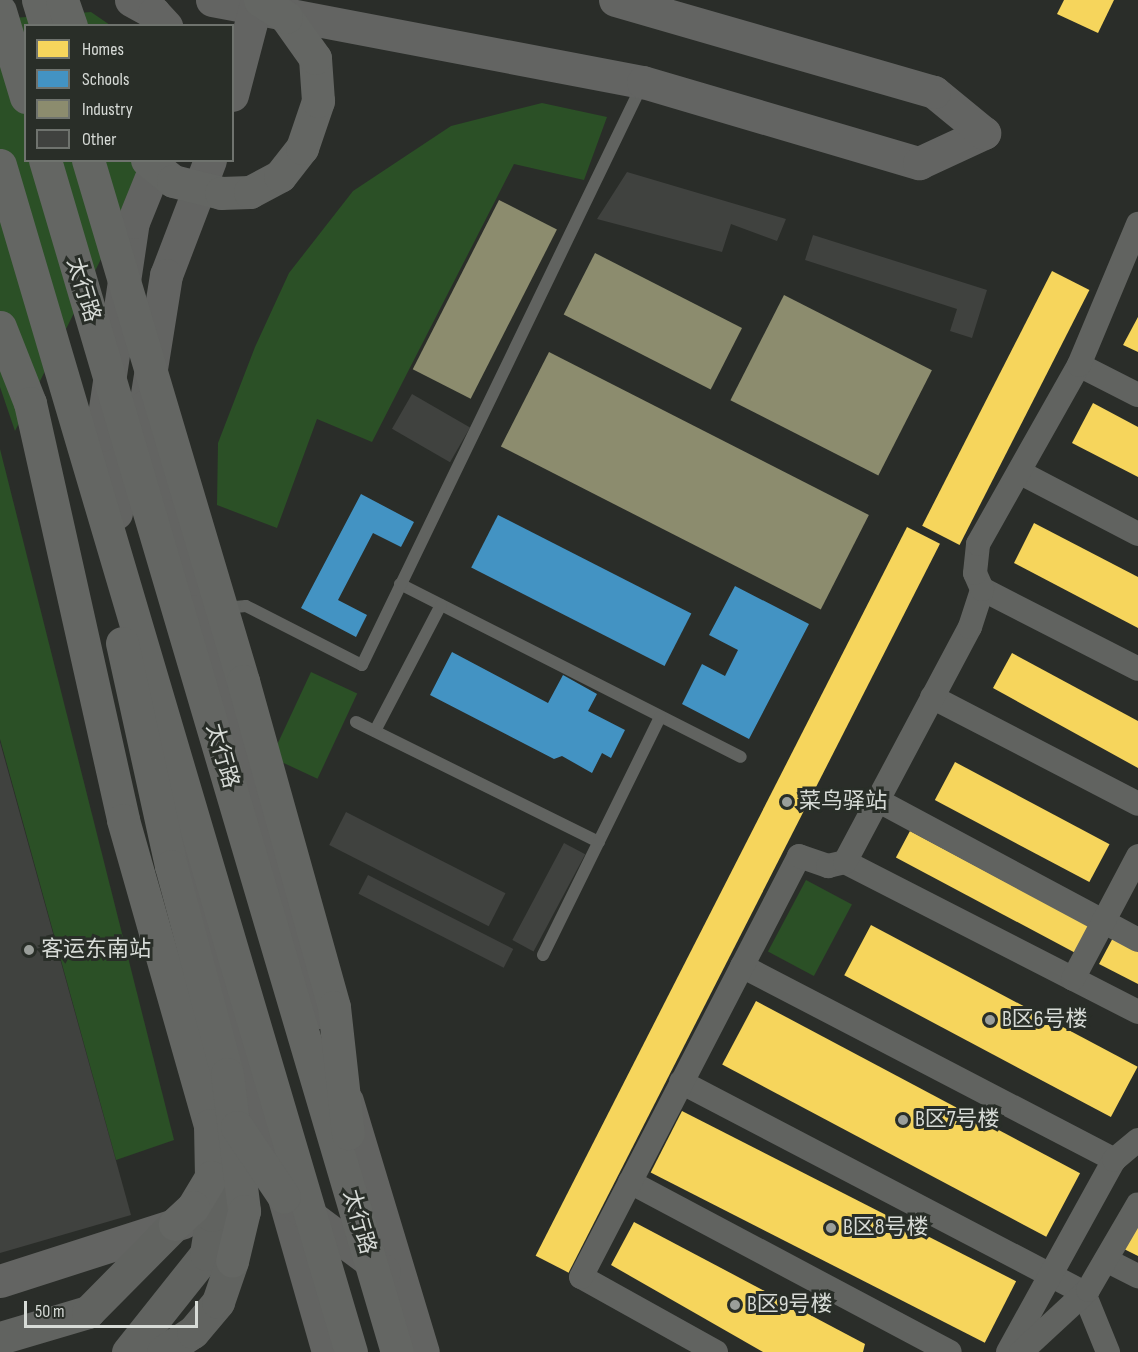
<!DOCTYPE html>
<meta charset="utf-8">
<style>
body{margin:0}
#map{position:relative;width:1138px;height:1352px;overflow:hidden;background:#2a2d29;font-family:"Sofia Sans Condensed","Noto Sans SC",sans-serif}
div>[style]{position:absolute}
.green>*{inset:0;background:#2b5026;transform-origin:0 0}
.homes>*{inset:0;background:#f6d55c;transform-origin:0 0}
.schools>*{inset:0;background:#4393c3;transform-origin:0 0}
.industry>*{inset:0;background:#8c8c6e;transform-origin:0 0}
.building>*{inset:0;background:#40423f;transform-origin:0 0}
.service>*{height:12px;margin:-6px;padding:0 6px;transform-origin:6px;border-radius:6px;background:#616360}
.minor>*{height:24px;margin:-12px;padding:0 12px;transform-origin:12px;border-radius:12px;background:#616360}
.secondary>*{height:33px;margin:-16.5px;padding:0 16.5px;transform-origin:16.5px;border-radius:16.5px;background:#636462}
.primary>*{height:33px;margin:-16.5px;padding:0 16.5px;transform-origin:16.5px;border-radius:16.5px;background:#616360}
.trunk>*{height:33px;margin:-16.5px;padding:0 16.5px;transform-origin:16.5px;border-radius:16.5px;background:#646663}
.dots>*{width:16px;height:16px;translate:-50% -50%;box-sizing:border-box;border:3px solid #292e28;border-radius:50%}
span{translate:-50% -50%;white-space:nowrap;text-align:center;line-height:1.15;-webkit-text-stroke:6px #292e28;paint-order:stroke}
.street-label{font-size:22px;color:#d7dbd7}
.poi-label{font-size:22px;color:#d7dbd7}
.left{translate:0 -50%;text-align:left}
.legend{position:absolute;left:24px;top:24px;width:210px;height:138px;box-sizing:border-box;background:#292e28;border:2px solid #6f736e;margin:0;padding:8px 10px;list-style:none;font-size:18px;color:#d7dbd7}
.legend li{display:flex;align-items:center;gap:12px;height:30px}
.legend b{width:30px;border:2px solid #6f736e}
.scale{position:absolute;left:24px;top:1301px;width:174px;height:27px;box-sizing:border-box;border:3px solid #d7dbd7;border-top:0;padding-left:8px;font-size:18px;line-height:21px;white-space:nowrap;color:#d7dbd7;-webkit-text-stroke:4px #292e28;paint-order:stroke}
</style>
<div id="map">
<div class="green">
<i style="clip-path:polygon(91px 12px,110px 25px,26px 26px,26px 160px,159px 161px,122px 217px,15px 431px,0 387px,0 19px)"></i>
<i style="clip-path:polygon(542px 103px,607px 117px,584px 180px,514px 164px,372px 442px,317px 419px,277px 528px,217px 505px,218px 443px,255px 347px,289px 273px,353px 191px,451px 126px)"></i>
<i style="clip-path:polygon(0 449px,174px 1140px,116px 1160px,0 739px)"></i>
<i style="left:311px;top:672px;width:51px;height:94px;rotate:25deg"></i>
<i style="left:806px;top:880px;width:52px;height:81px;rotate:28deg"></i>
</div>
<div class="homes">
<i style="clip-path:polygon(1064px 0,1114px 0,1098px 33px,1057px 14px)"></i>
<i style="left:1052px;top:271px;width:42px;height:286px;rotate:27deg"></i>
<i style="clip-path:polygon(1138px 317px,1138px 352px,1123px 345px)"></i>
<i style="clip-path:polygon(1093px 403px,1138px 427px,1138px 477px,1072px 443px)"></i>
<i style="clip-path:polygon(1034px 523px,1138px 577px,1138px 628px,1014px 563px)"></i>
<i style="left:907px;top:527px;width:37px;height:818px;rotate:27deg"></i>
<i style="clip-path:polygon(1012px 653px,1138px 721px,1138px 768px,993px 688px)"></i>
<i style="left:955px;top:762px;width:175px;height:43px;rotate:28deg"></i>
<i style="left:910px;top:831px;width:205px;height:30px;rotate:28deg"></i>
<i style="left:871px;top:925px;width:302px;height:57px;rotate:28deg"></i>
<i style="clip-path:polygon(1115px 934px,1138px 946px,1138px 984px,1099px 964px)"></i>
<i style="left:756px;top:1001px;width:367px;height:72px;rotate:28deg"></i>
<i style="left:682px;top:1111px;width:375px;height:69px;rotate:27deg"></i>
<i style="clip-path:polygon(634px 1222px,865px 1344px,863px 1352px,763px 1352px,611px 1265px)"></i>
<i style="clip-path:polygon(1138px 1223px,1138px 1256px,1124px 1249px)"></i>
</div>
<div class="schools">
<i style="clip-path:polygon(361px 494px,414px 522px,401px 547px,373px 533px,338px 600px,367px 615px,356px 637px,301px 608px)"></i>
<i style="left:498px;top:515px;width:217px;height:59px;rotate:27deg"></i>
<i style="clip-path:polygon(735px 586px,809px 624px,749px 739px,682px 704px,702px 664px,725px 676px,738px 650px,709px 635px)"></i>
<i style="clip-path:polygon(452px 652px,548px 703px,563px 675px,597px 694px,588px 711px,625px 730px,611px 758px,602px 753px,592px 773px,562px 756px,554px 759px,430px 695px)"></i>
</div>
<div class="industry">
<i style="left:499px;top:200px;width:65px;height:190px;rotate:27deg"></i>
<i style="left:595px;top:253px;width:165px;height:69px;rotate:27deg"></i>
<i style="left:784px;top:295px;width:166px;height:118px;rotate:27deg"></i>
<i style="left:549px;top:352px;width:359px;height:106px;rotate:27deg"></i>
</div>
<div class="building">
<i style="clip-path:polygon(627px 172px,786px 219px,777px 241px,731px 224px,722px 252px,597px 219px)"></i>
<i style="clip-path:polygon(813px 235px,987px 290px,972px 338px,950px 331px,957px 309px,805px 260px)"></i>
<i style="left:412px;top:394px;width:67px;height:40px;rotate:30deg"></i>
<i style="clip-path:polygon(0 742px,131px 1215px,0 1253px)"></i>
<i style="left:346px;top:812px;width:179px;height:37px;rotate:27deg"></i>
<i style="left:564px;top:843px;width:24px;height:110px;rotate:28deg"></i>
<i style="left:368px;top:875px;width:163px;height:21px;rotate:27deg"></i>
</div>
<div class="service">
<i style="left:400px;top:584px;width:382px;rotate:26.9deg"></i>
<i style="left:224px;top:608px;width:22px;rotate:-5deg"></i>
<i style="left:246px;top:606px;width:130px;rotate:27deg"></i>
<i style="left:362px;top:665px;width:646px;rotate:-64.23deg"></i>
<i style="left:356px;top:722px;width:271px;rotate:26.3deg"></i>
<i style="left:375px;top:731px;width:142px;rotate:-62.4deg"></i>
<i style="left:543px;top:955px;width:265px;rotate:-63.8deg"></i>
</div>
<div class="minor">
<i style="left:1079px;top:365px;width:66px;rotate:27deg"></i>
<i style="left:1019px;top:472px;width:134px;rotate:27.5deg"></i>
<i style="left:982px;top:589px;width:175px;rotate:27.1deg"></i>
<i style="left:932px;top:697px;width:232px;rotate:27.4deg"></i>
<i style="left:877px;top:800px;width:296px;rotate:28.2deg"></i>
<i style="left:845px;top:862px;width:329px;rotate:27.1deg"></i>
<i style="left:742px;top:966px;width:420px;rotate:27.5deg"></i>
<i style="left:1073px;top:979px;width:139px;rotate:-62.1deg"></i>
<i style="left:681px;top:1082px;width:455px;rotate:27.6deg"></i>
<i style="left:1084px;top:1293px;width:64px;rotate:67.9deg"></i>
<i style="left:630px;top:1182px;width:362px;rotate:28deg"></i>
<i style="left:1106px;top:1260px;width:36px;rotate:27deg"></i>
<i style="left:716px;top:1352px;width:154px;rotate:-150.9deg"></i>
<i style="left:581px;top:1277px;width:474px;rotate:-62.6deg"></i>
<i style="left:799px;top:856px;width:31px;rotate:19deg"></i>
<i style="left:828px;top:866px;width:17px;rotate:-13deg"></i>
<i style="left:845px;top:862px;width:266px;rotate:-62deg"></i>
<i style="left:970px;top:627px;width:40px;rotate:-72deg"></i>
<i style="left:982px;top:589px;width:17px;rotate:-114deg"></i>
<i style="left:975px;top:573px;width:29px;rotate:-84deg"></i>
<i style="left:978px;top:544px;width:206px;rotate:-60.6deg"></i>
<i style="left:1079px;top:365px;width:153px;rotate:-67.3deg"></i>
<i style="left:1008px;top:1352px;width:219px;rotate:-61.1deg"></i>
<i style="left:1114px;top:1160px;width:31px;rotate:-40deg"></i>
<i style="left:1021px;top:1352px;width:91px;rotate:-42.8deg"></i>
<i style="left:1088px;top:1290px;width:99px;rotate:-59.8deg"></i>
</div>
<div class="secondary">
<i style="left:131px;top:0;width:26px;rotate:29deg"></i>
<i style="left:154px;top:13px;width:18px;rotate:47deg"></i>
<i style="left:212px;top:0;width:439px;rotate:10.8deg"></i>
<i style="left:643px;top:82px;width:288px;rotate:16.4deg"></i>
<i style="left:919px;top:163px;width:72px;rotate:-24.8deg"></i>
<i style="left:984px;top:133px;width:65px;rotate:-140.6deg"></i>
<i style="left:934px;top:92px;width:332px;rotate:-163.9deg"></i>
<i style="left:232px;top:95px;width:98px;rotate:-75.3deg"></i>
<i style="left:210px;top:160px;width:123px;rotate:110.9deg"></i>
<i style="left:166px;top:275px;width:133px;rotate:99.1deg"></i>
<i style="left:145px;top:406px;width:110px;rotate:80.6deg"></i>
<i style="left:163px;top:515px;width:102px;rotate:70.5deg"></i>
<i style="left:197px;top:611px;width:419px;rotate:73.1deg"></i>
<i style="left:116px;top:513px;width:79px;rotate:-100.9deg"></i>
<i style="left:101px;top:435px;width:215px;rotate:-81.5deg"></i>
<i style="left:133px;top:222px;width:67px;rotate:-68deg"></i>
<i style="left:176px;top:820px;width:553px;rotate:74.05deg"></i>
<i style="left:347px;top:1101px;width:262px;rotate:73.2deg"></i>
<i style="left:298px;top:1207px;width:107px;rotate:36.7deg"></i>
<i style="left:0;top:1281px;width:193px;rotate:-17.8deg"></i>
</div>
<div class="primary">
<i style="left:0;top:1338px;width:92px;rotate:-16.5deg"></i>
<i style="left:88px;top:1312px;width:124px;rotate:-45.3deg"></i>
<i style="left:128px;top:1352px;width:125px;rotate:-51.5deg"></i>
<i style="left:206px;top:1254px;width:39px;rotate:-81deg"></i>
<i style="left:212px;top:1215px;width:42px;rotate:-91.4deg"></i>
<i style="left:163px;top:1352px;width:36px;rotate:-34deg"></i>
<i style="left:193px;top:1332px;width:39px;rotate:-50deg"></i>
<i style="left:218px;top:1302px;width:43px;rotate:-71.1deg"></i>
</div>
<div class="trunk">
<i style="left:38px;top:0;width:27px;rotate:73deg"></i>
<i style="left:62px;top:0;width:28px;rotate:71deg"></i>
<i style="left:0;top:11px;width:90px;rotate:73.2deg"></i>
<i style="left:45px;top:160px;width:1243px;rotate:73.55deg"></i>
<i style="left:88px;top:160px;width:544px;rotate:73.43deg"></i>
<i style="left:243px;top:681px;width:338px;rotate:74.4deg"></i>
<i style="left:334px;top:1007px;width:127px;rotate:83.7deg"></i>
<i style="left:147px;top:160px;width:33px;rotate:39deg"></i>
<i style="left:173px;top:181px;width:49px;rotate:14deg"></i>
<i style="left:221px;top:193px;width:29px;rotate:-2deg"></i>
<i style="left:250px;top:192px;width:34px;rotate:-28deg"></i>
<i style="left:280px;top:176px;width:36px;rotate:-52deg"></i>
<i style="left:302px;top:148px;width:50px;rotate:-71.2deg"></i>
<i style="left:318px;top:101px;width:43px;rotate:-94deg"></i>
<i style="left:315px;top:58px;width:50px;rotate:-125.3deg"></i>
<i style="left:286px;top:17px;width:31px;rotate:-147deg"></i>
<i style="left:0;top:165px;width:1238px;rotate:73.53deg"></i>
<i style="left:0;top:327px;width:82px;rotate:68.5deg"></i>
<i style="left:30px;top:403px;width:427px;rotate:77.4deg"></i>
<i style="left:123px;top:820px;width:317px;rotate:74.1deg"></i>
<i style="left:210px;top:1125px;width:52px;rotate:88.9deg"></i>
<i style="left:211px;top:1177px;width:35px;rotate:121deg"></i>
<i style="left:193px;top:1207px;width:25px;rotate:137deg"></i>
<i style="left:122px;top:643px;width:228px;rotate:77.6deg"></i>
<i style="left:171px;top:866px;width:215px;rotate:74.9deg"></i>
<i style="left:227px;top:1074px;width:138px;rotate:82.9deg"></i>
<i style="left:244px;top:1211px;width:51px;rotate:103.5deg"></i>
<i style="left:237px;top:1127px;width:84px;rotate:56.1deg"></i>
</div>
<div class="dots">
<i style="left:787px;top:802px;background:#9a9e9a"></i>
<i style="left:29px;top:950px;background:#9a9e9a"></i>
<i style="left:990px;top:1020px;background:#9a9e9a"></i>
<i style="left:903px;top:1120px;background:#9a9e9a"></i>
<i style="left:831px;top:1228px;background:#9a9e9a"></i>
<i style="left:735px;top:1305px;background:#9a9e9a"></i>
</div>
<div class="street-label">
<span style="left:83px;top:290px;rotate:73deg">太行路</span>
<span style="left:222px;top:756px;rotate:74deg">太行路</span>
<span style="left:359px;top:1222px;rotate:74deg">太行路</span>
</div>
<div class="poi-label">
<span class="left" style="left:799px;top:802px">菜鸟驿站</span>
<span class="left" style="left:41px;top:950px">客运东南站</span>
<span class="left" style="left:1002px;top:1020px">B区6号楼</span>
<span class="left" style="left:915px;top:1120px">B区7号楼</span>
<span class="left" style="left:843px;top:1228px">B区8号楼</span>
<span class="left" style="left:747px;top:1305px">B区9号楼</span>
</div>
<ul class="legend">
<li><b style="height:16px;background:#f6d55c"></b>Homes</li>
<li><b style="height:16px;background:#4393c3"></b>Schools</li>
<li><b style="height:16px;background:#8c8c6e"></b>Industry</li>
<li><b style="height:16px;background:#40423f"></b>Other</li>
</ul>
<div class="scale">50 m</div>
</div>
